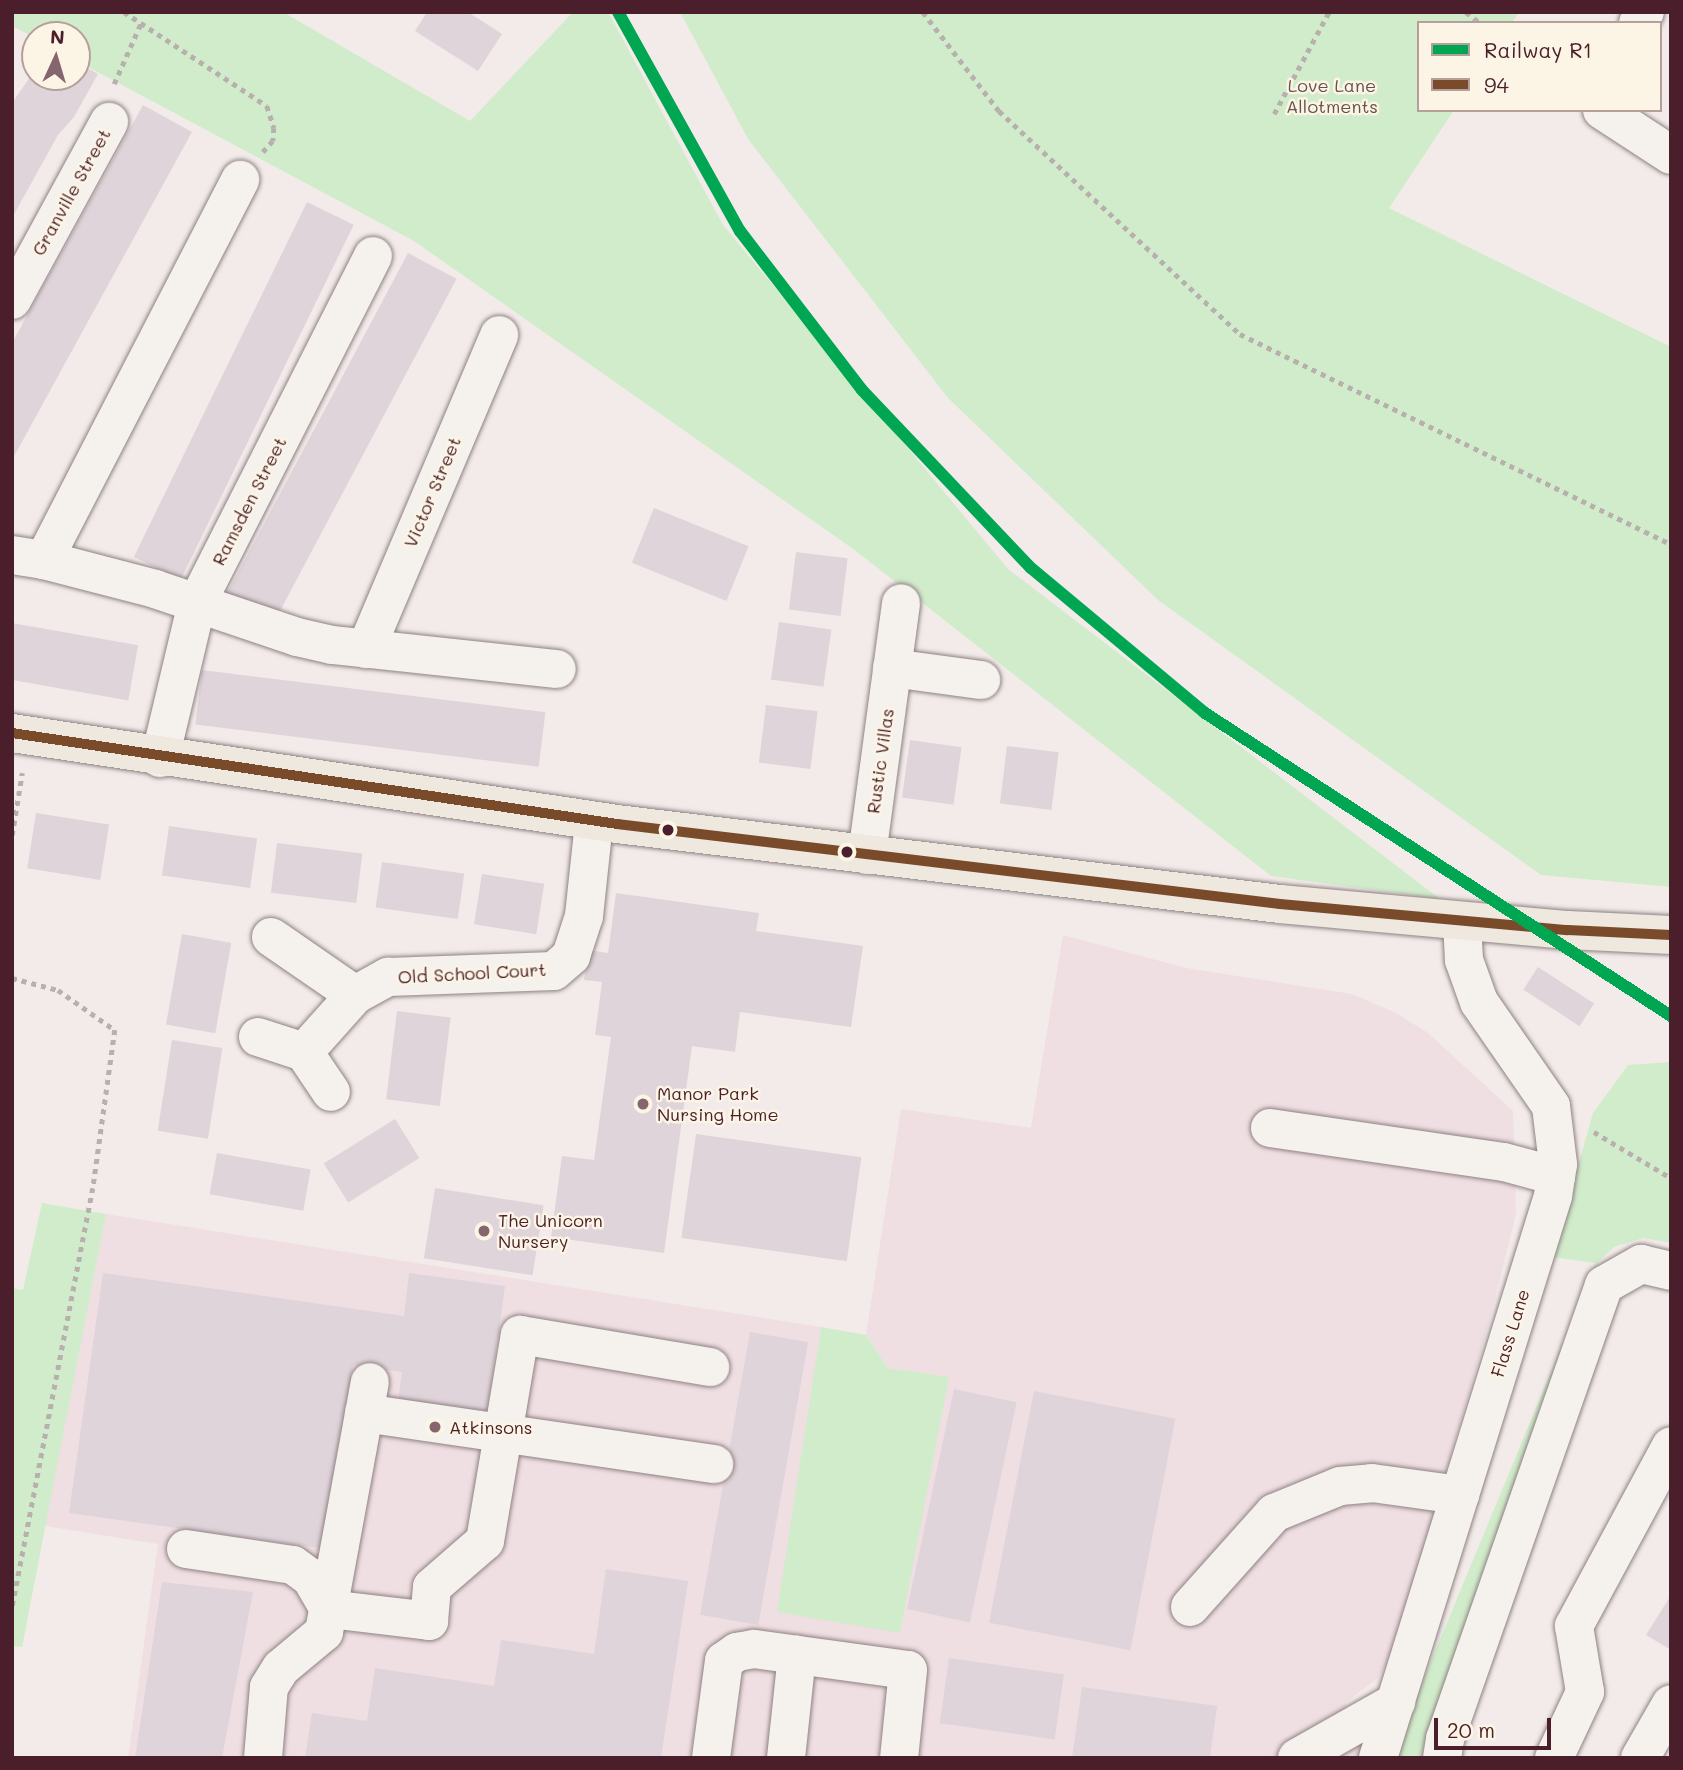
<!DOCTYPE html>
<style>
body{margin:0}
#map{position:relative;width:1683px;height:1770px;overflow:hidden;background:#f3ebe9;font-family:Mali,sans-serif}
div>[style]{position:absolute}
.built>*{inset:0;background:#efdee2}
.green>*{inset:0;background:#d1ecca}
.building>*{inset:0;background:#e0d4db;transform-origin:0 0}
.path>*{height:4.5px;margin-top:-2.25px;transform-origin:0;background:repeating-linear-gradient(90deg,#b8b0ae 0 5px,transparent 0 10px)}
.roads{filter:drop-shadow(0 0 2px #8e8284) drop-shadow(0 0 2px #8e8284)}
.minor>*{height:38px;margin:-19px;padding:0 19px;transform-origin:19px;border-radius:19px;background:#f5f1ec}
.major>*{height:38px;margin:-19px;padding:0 19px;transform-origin:19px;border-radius:19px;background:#eee8df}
.bus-1>*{height:10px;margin:-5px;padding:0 5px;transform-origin:5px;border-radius:5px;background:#7a4b2a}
.rail-1>*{height:12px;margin:-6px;padding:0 6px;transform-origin:6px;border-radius:6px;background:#00a651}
.dots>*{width:19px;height:19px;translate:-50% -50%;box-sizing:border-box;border:4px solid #fcf5e5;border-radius:50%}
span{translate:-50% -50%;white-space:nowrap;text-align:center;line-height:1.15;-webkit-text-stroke:5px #fcf5e5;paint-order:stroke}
.park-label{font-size:18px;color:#65524c}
.street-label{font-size:18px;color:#4a1f2b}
.poi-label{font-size:18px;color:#4a1f2b}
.left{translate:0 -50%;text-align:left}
.frame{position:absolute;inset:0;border:14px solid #4a1f2b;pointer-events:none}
.legend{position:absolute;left:1417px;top:21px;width:245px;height:91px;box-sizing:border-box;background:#fcf5e5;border:2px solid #b59f9b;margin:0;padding:9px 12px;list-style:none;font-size:21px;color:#4a1f2b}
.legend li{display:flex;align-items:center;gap:14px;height:35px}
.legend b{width:35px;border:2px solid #b59f9b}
.north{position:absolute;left:21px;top:21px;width:70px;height:70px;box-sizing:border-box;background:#fcf5e5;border:2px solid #b59f9b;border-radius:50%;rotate:4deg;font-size:19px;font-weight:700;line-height:28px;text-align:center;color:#4a1f2b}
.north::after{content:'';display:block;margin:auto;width:24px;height:32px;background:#85666e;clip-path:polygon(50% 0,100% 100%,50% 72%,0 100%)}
.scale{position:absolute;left:1434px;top:1718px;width:117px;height:32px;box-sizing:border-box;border:4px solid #4a1f2b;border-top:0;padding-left:9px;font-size:21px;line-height:24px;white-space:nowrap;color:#4a1f2b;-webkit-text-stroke:5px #fcf5e5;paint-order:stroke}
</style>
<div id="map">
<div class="built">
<i style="clip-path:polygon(1063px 935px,1186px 968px,1352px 994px,1396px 1013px,1428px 1033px,1513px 1111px,1516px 1214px,1489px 1323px,1396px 1645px,1378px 1678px,1345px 1703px,1364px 1749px,1361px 1758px,128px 1758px,158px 1544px,45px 1526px,106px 1214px,821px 1327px,778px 1612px,949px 1377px,888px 1368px,866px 1335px,901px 1109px,1031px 1128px)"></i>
</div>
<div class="green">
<i style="clip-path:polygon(12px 12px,283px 12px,470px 121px,573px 12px,608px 12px,723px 225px,1008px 569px,1440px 899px,1271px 876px,856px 551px,414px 241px,77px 61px,77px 35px,35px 35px,35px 38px,12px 26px)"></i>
<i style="clip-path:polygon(680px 12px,1519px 12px,1512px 23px,1419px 23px,1419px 110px,1454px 110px,1389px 208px,1671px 347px,1671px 887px,1541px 875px,1158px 600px,948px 398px,748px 139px)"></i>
<i style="clip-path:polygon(1671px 1062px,1671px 1243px,1643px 1238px,1614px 1247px,1597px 1263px,1432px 1758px,1391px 1758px,1596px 1263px,1552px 1257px,1593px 1113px,1628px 1065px)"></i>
<i style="clip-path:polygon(42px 1203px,106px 1214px,22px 1647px,12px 1646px,12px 1288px,23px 1290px)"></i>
<i style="clip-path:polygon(821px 1327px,866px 1335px,888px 1368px,949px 1377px,900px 1633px,777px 1612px)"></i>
</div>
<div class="building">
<i style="clip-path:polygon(427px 12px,468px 12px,502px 34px,478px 71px,415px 31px)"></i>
<i style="clip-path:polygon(77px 62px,98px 74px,74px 117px,58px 135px,12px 218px,12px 103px,35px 70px,35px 77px,77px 77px)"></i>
<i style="clip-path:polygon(143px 105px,192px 132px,12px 460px,12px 343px)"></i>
<i style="left:307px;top:202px;width:52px;height:395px;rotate:26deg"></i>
<i style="left:408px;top:253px;width:55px;height:385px;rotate:28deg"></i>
<i style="left:654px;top:508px;width:102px;height:59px;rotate:22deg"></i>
<i style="left:796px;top:552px;width:52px;height:58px;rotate:7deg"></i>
<i style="left:779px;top:622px;width:53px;height:58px;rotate:8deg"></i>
<i style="left:12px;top:623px;width:128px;height:56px;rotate:10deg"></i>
<i style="left:202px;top:670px;width:346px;height:55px;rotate:7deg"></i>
<i style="left:766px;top:705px;width:52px;height:58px;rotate:7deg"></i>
<i style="left:910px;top:740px;width:52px;height:58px;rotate:8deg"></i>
<i style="left:1007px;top:746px;width:52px;height:58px;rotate:7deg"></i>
<i style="left:36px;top:813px;width:74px;height:56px;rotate:9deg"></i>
<i style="left:169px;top:826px;width:89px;height:50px;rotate:8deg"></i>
<i style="left:277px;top:843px;width:86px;height:50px;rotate:7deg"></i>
<i style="left:382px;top:862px;width:83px;height:46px;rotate:8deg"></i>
<i style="left:482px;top:874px;width:63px;height:51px;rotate:9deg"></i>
<i style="clip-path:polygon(616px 893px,759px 913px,756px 931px,863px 946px,851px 1027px,740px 1012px,735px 1052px,692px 1046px,664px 1253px,551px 1237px,562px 1156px,594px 1160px,611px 1037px,595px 1035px,602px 982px,584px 980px,588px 950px,608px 953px)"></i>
<i style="left:182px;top:934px;width:50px;height:92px;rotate:10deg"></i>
<i style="left:1538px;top:967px;width:67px;height:27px;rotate:33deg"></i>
<i style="left:397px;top:1011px;width:54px;height:89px;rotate:7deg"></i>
<i style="left:172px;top:1040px;width:51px;height:92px;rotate:9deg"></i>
<i style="left:395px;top:1119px;width:46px;height:84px;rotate:58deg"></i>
<i style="left:696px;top:1134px;width:167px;height:105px;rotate:8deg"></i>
<i style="left:217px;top:1153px;width:95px;height:42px;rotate:10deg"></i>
<i style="left:435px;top:1188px;width:110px;height:71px;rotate:9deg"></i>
<i style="clip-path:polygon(103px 1273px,404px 1316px,409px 1273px,505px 1286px,487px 1415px,398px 1402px,402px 1372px,353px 1365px,327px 1549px,69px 1513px)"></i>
<i style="left:750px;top:1332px;width:59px;height:287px;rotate:10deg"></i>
<i style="left:954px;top:1389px;width:64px;height:225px;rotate:12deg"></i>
<i style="left:1034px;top:1391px;width:144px;height:236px;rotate:11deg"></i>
<i style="clip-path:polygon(606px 1569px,688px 1581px,661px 1758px,305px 1758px,312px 1713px,367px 1721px,375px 1668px,494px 1686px,501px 1640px,594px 1654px)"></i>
<i style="clip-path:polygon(162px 1582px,253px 1592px,222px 1758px,135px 1758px)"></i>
<i style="clip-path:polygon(1671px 1595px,1671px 1650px,1646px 1635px)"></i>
<i style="left:949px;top:1658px;width:116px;height:66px;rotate:8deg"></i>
<i style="clip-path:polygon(1082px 1687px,1217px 1706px,1210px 1758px,1072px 1758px)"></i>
</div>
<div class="path">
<i style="left:124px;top:12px;width:171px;rotate:33.3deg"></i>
<i style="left:267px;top:106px;width:23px;rotate:72deg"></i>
<i style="left:274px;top:128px;width:13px;rotate:94deg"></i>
<i style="left:273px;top:141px;width:15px;rotate:132deg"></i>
<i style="left:923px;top:12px;width:125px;rotate:52.5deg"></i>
<i style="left:999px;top:111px;width:328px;rotate:42.8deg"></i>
<i style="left:1240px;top:334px;width:479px;rotate:26deg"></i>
<i style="left:1466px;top:12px;width:18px;rotate:38deg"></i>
<i style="left:114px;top:84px;width:67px;rotate:-66.1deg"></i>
<i style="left:1274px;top:114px;width:116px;rotate:-61.7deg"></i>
<i style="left:12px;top:835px;width:63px;rotate:-80.8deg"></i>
<i style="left:12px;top:978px;width:48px;rotate:14.6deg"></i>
<i style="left:58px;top:990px;width:70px;rotate:35.1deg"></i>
<i style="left:115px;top:1030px;width:160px;rotate:97.9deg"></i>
<i style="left:93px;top:1188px;width:430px;rotate:100.9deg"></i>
<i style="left:1594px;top:1132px;width:90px;rotate:30.9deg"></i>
</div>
<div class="roads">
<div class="minor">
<i style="left:1638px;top:23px;width:13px;rotate:-58deg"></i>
<i style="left:1602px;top:110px;width:82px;rotate:33.1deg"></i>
<i style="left:12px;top:300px;width:203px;rotate:-61.4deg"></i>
<i style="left:12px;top:555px;width:32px;rotate:9deg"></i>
<i style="left:44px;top:560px;width:115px;rotate:14.6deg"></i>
<i style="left:155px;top:589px;width:150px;rotate:18.7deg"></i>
<i style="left:297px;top:637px;width:36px;rotate:13deg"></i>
<i style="left:332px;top:645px;width:226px;rotate:6.1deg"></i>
<i style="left:44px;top:560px;width:428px;rotate:-62.7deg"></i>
<i style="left:366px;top:649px;width:341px;rotate:-67deg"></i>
<i style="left:892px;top:668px;width:90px;rotate:7.7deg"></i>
<i style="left:160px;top:758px;width:159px;rotate:-76.6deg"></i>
<i style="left:197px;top:603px;width:389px;rotate:-63.1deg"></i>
<i style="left:867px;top:855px;width:254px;rotate:-82.3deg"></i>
<i style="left:271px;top:937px;width:102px;rotate:34.6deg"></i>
<i style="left:258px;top:1037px;width:48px;rotate:18.1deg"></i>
<i style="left:304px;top:1052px;width:48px;rotate:56deg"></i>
<i style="left:304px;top:1052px;width:76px;rotate:-48.2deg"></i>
<i style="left:355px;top:995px;width:38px;rotate:-29deg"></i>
<i style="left:388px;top:977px;width:166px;rotate:-2.1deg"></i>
<i style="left:554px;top:971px;width:23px;rotate:-41deg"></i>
<i style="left:571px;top:956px;width:42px;rotate:-72deg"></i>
<i style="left:584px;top:916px;width:95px;rotate:-83.9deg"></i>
<i style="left:1270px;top:1128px;width:236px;rotate:8.3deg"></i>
<i style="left:1504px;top:1162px;width:54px;rotate:15.1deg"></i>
<i style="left:364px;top:1413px;width:354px;rotate:8.3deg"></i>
<i style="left:186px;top:1549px;width:108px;rotate:8.5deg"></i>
<i style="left:293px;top:1565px;width:22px;rotate:36deg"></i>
<i style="left:311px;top:1578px;width:36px;rotate:60deg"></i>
<i style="left:329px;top:1609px;width:101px;rotate:6.8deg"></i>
<i style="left:429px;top:1621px;width:34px;rotate:-85deg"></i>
<i style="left:432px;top:1587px;width:70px;rotate:-41deg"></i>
<i style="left:485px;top:1541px;width:209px;rotate:-80.4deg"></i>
<i style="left:520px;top:1335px;width:193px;rotate:9.6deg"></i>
<i style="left:1190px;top:1607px;width:126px;rotate:-48.2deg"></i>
<i style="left:1274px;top:1513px;width:71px;rotate:-22.2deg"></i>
<i style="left:1340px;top:1486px;width:32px;rotate:-5deg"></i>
<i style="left:1372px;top:1483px;width:89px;rotate:7.8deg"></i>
<i style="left:263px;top:1758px;width:71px;rotate:-85.2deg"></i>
<i style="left:269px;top:1687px;width:22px;rotate:-58deg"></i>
<i style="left:281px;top:1668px;width:56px;rotate:-39.9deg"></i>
<i style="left:324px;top:1632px;width:254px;rotate:-79.6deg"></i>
<i style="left:711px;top:1758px;width:98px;rotate:-82.4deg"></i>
<i style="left:724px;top:1661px;width:16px;rotate:-35deg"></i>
<i style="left:737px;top:1652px;width:17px;rotate:-10deg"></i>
<i style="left:754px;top:1649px;width:155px;rotate:7.8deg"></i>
<i style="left:908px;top:1670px;width:88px;rotate:95.8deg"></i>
<i style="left:786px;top:1758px;width:104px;rotate:-83.9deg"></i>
<i style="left:1297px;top:1758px;width:114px;rotate:-29.5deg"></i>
<i style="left:1378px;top:1758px;width:589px;rotate:-72.7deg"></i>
<i style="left:1553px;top:1196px;width:32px;rotate:-81deg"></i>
<i style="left:1558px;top:1164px;width:58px;rotate:-96.9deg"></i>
<i style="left:1551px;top:1106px;width:126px;rotate:-124.7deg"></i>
<i style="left:1479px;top:1002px;width:45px;rotate:-109.7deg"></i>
<i style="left:1464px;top:960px;width:39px;rotate:-93deg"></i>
<i style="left:1442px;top:1758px;width:19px;rotate:-81deg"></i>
<i style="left:1445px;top:1739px;width:481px;rotate:-70.7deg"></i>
<i style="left:1604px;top:1285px;width:43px;rotate:-29.6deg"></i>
<i style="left:1641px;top:1264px;width:31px;rotate:13deg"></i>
<i style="left:1554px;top:1758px;width:73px;rotate:-64.8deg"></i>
<i style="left:1585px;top:1692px;width:67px;rotate:-99.5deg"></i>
<i style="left:1574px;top:1626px;width:204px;rotate:-61.7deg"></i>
<i style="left:1640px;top:1758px;width:62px;rotate:-60.1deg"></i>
</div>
<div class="major">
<i style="left:12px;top:733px;width:612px;rotate:8.55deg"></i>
<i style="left:617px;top:824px;width:668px;rotate:6.88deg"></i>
<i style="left:1280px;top:904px;width:289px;rotate:5.2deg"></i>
<i style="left:1568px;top:930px;width:103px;rotate:2.8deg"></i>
</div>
</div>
<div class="bus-1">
<i style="left:12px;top:733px;width:612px;rotate:8.55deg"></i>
<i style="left:617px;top:824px;width:668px;rotate:6.88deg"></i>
<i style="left:1280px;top:904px;width:289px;rotate:5.2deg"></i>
<i style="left:1568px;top:930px;width:103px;rotate:2.8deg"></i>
</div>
<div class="rail-1">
<i style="left:618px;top:12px;width:251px;rotate:60.9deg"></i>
<i style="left:740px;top:231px;width:200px;rotate:52.5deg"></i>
<i style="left:862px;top:390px;width:245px;rotate:46.5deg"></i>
<i style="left:1031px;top:568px;width:226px;rotate:39.8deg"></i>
<i style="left:1205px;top:713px;width:556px;rotate:33.03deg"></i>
</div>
<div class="dots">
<i style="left:668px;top:830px;background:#4a1f2b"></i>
<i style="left:847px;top:852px;background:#4a1f2b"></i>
<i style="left:643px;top:1104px;background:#85666e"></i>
<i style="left:484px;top:1231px;background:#85666e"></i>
<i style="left:435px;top:1427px;background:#85666e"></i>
</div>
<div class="park-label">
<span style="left:1332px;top:96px">Love Lane<br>Allotments</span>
</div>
<div class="street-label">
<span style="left:71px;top:192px;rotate:-61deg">Granville Street</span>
<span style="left:432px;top:492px;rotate:-67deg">Victor Street</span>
<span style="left:249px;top:501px;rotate:-63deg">Ramsden Street</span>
<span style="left:880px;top:761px;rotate:-82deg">Rustic Villas</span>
<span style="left:472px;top:973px;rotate:-3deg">Old School Court</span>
<span style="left:1510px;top:1333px;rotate:-73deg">Flass Lane</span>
</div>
<div class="poi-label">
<span class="left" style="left:657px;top:1104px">Manor Park<br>Nursing Home</span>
<span class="left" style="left:498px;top:1231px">The Unicorn<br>Nursery</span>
<span class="left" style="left:449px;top:1427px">Atkinsons</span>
</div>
<div class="frame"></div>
<ul class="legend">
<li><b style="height:9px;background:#00a651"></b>Railway R1</li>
<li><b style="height:9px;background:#7a4b2a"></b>94</li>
</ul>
<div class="north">N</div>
<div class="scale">20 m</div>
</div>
